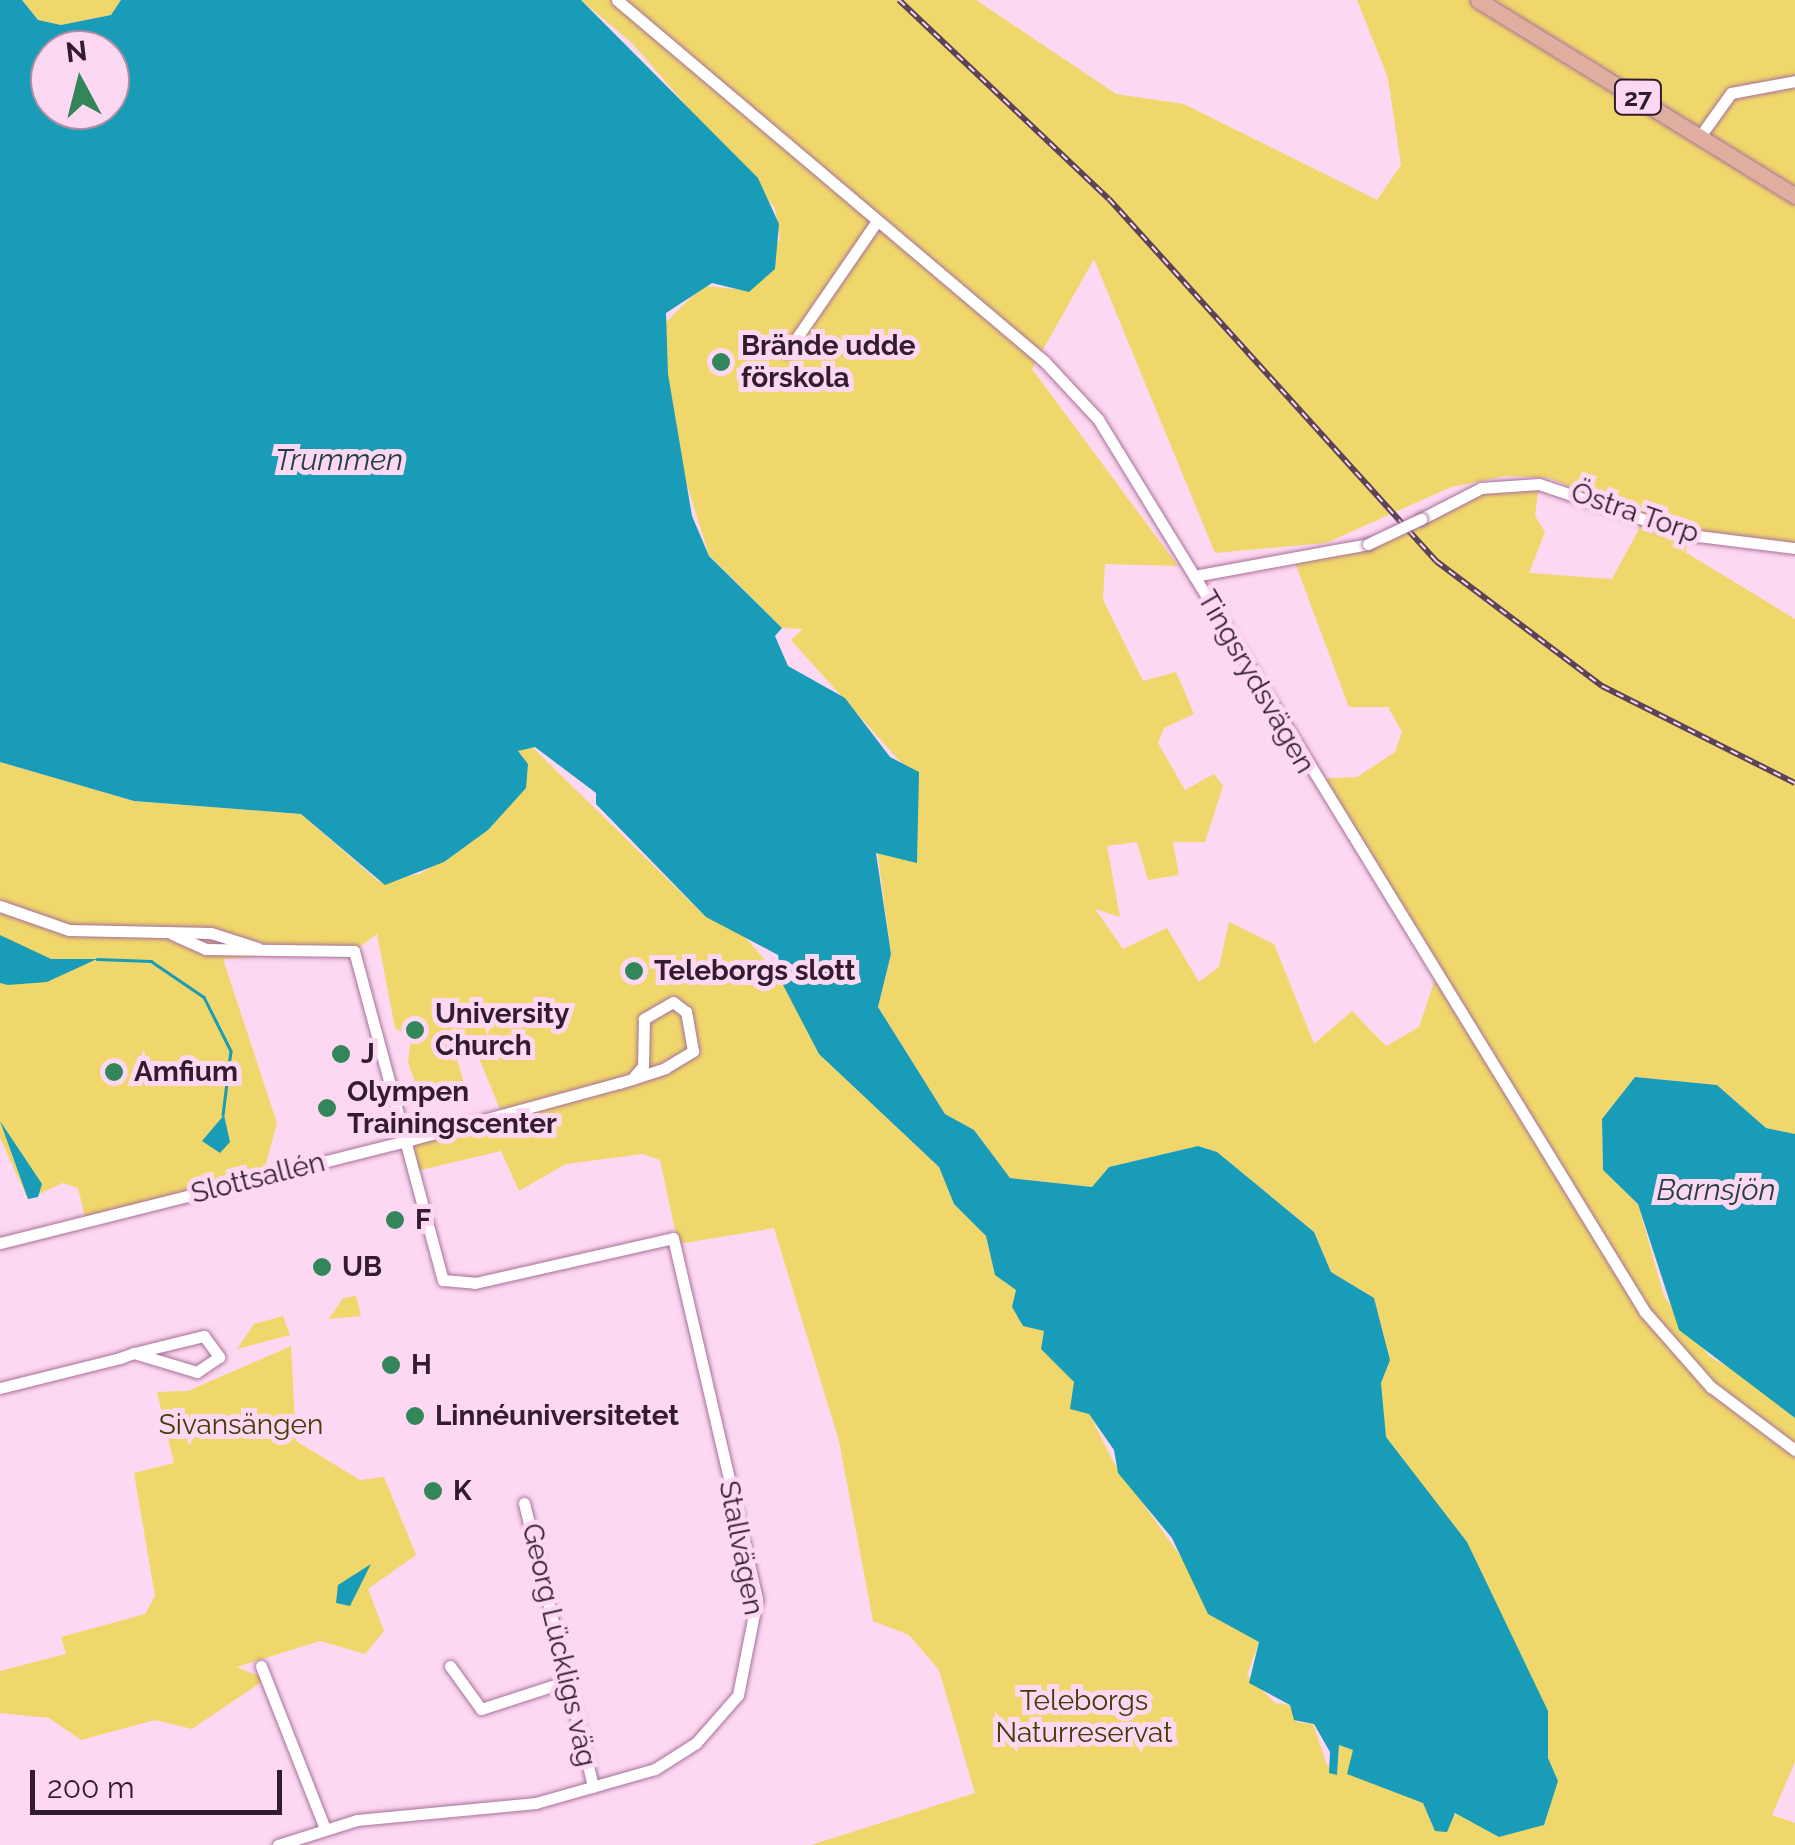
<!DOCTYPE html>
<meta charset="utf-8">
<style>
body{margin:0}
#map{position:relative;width:1795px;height:1845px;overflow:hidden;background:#fdd8f2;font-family:Raleway,sans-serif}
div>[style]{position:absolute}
.green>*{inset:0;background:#f0d76b}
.water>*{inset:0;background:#199cb7}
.stream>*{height:2.5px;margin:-1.25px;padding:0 1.25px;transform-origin:1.25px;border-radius:1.25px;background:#199cb7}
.roads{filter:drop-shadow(0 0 2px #a87099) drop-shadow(0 0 2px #a87099)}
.minor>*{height:11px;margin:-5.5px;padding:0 5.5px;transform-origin:5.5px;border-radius:5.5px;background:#fff}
.major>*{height:15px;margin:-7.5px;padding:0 7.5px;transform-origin:7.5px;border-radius:7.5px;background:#dfaea0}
.rail>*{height:6px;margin-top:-3px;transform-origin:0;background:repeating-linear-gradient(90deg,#fdd8f2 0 8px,#5c4355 0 16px);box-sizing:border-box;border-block:2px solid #5c4355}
.bridges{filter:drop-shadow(0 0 2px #a87099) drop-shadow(0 0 2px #a87099)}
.minor-bridge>*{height:11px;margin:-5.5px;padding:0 5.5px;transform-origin:5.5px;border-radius:5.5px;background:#fff}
.dots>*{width:28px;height:28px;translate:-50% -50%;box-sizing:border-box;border:5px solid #fdd8f2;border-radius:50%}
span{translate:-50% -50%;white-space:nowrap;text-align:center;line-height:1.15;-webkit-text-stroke:10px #fdd8f2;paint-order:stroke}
.shield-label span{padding:2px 8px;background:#fdd8f2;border:2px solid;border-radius:8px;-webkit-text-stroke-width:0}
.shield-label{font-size:25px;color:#321c2d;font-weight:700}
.poi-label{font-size:28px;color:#321c2d;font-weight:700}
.left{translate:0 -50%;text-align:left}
.street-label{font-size:28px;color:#321c2d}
.park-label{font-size:28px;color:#453b08}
.water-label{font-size:30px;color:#274047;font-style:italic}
.north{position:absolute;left:30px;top:30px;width:100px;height:100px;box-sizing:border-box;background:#fdd8f2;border:2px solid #ac8da3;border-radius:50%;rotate:353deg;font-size:28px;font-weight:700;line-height:40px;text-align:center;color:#321c2d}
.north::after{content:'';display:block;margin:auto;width:35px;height:45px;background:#328659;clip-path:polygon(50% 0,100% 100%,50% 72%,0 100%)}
.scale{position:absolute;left:30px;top:1770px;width:252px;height:45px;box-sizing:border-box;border:5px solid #321c2d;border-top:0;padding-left:12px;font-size:30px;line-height:35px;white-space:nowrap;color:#321c2d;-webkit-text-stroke:8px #fdd8f2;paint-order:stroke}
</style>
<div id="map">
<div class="green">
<i style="clip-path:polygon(22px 0,121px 0,111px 15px,61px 25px,38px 20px)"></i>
<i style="clip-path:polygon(evenodd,581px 0,976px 0,1116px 94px,1184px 104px,1377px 200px,1401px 165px,1388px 78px,1357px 0,1795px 0,1795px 548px,1691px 535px,1685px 552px,1795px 619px,1795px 1134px,1766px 1128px,1717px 1085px,1635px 1077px,1602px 1119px,1603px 1170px,1638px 1204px,1664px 1296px,1709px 1356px,1774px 1394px,1795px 1418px,1795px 1762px,1772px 1815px,1795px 1823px,1795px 1845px,811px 1845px,975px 1793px,939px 1670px,909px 1635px,873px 1621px,839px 1441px,774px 1228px,678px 1244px,660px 1160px,643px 1154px,566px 1164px,519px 1191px,501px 1151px,408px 1173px,399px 1142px,502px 1114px,476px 1051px,456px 1057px,470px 1102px,423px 1103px,408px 1063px,411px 1038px,395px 1028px,377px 934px,354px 951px,223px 959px,277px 1123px,262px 1178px,86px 1221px,78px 1188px,63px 1183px,28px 1199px,0 1138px,0 762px,134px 801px,301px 814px,379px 882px,420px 874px,488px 830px,528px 764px,518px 751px,530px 745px,703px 914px,744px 936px,781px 979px,819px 1054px,939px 1167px,954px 1204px,986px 1236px,995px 1275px,1016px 1290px,1012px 1307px,1045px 1331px,1041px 1349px,1071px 1377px,1114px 1463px,1204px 1589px,1206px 1608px,1259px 1642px,1247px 1675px,1275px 1703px,1290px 1705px,1297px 1722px,1313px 1724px,1327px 1765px,1337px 1775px,1339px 1744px,1353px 1750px,1351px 1764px,1423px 1803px,1431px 1817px,1546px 1805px,1548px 1711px,1385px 1437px,1380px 1383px,1390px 1360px,1374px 1298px,1331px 1272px,1314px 1232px,1217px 1152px,1198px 1146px,1109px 1167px,1092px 1187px,1010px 1178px,974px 1130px,945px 1114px,878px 1007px,891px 954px,877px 849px,916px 863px,906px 768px,791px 640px,803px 629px,782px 628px,709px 555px,681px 466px,661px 327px,703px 286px,735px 289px,780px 240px,775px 208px,632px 43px,581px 0,1094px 259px,1215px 553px,1326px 543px,1451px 487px,1506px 476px,1549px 478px,1638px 513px,1640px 527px,1612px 579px,1529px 573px,1545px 532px,1535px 516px,1539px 484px,1457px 498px,1368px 544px,1294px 560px,1349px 707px,1388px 707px,1402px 732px,1395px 752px,1357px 777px,1313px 779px,1435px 979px,1419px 1027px,1386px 1046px,1352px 1011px,1314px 1044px,1274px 944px,1229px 922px,1219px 967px,1199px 982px,1167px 928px,1123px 949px,1095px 909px,1120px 917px,1107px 846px,1137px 842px,1148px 880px,1179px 875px,1173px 842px,1205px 842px,1223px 786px,1214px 774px,1185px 790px,1158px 743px,1164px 728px,1194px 714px,1176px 672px,1143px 681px,1103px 600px,1105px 564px,1178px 566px,1032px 369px,1094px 259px)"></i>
<i style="clip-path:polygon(356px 1296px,361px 1316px,329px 1319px,343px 1298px)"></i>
<i style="clip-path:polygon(283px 1316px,290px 1335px,237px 1349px,254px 1324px)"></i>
<i style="clip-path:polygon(291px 1346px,296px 1441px,360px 1480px,384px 1477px,416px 1555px,368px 1589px,384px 1631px,365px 1654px,320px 1641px,237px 1667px,266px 1679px,192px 1729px,155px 1720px,81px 1740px,49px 1718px,0 1713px,0 1671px,66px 1654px,61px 1637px,145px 1614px,155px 1596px,134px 1473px,174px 1463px,157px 1392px,188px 1391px)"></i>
</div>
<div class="water">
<i style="clip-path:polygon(evenodd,0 0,22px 0,38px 20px,61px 25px,111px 15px,121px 0,581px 0,758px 178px,779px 224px,775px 269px,749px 292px,712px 283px,666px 313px,668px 374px,692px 516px,709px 556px,782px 628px,775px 636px,788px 666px,845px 698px,890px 757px,919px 772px,917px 863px,876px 853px,891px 954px,878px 1007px,945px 1114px,974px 1130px,1010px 1178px,1092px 1187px,1109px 1167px,1198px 1146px,1217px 1152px,1314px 1232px,1331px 1272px,1374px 1298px,1390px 1360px,1381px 1383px,1386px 1437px,1467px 1542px,1548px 1711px,1548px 1758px,1558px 1781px,1544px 1825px,1499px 1837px,1455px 1813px,1447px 1832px,1435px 1831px,1423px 1803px,1347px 1774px,1353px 1750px,1339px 1745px,1337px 1775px,1329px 1773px,1330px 1752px,1314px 1724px,1294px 1720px,1290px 1705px,1249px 1683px,1259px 1642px,1208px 1614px,1172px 1538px,1118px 1473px,1114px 1450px,1089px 1414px,1070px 1409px,1074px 1382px,1041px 1349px,1044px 1331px,1023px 1326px,1012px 1307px,1016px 1290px,995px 1275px,986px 1236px,954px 1204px,939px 1167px,819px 1054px,782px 983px,778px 955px,706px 917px,596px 804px,596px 793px,535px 747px,518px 751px,528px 764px,526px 788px,488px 830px,444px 862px,385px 885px,301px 814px,134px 801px,0 762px,0 0,50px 50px,110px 50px,110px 110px,50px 110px,50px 50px)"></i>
<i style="clip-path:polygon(0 935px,51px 959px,97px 959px,47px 982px,8px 985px,0 983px)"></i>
<i style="clip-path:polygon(1635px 1077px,1717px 1085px,1766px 1128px,1795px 1134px,1795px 1418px,1679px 1330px,1638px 1204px,1603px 1170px,1602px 1119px)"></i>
<i style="clip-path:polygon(224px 1115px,230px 1142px,220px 1153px,202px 1141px)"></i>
<i style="clip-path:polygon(0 1121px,42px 1184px,38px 1197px,28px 1199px)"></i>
<i style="clip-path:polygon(371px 1564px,350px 1606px,336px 1603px,338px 1585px)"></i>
</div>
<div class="stream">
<i style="left:97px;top:959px;width:54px;rotate:2.1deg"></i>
<i style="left:151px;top:961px;width:64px;rotate:34.2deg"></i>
<i style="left:204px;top:997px;width:60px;rotate:63.4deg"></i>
<i style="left:231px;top:1051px;width:64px;rotate:97.1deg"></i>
</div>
<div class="roads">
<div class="minor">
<i style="left:617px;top:0;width:561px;rotate:40.22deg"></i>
<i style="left:1045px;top:362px;width:78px;rotate:47.1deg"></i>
<i style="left:1098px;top:419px;width:1047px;rotate:58.51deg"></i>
<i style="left:1645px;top:1312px;width:100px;rotate:48.7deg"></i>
<i style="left:1711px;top:1387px;width:105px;rotate:36.9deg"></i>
<i style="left:1703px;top:132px;width:48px;rotate:-54.3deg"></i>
<i style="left:1731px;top:93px;width:65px;rotate:-10.6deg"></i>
<i style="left:787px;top:352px;width:159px;rotate:-55.5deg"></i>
<i style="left:1421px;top:519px;width:68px;rotate:-27.3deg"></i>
<i style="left:1481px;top:488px;width:58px;rotate:-3.9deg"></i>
<i style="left:1539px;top:484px;width:159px;rotate:18.7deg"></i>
<i style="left:1690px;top:535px;width:106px;rotate:7.1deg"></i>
<i style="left:1194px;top:576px;width:177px;rotate:-10.4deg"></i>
<i style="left:0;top:906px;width:73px;rotate:19.2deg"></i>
<i style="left:69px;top:930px;width:142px;rotate:1.2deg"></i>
<i style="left:211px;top:933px;width:49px;rotate:17.7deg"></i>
<i style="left:172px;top:934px;width:36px;rotate:24deg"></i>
<i style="left:205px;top:949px;width:149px;rotate:0.8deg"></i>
<i style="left:354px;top:951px;width:341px;rotate:74.9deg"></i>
<i style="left:443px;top:1280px;width:32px;rotate:5deg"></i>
<i style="left:475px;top:1283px;width:203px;rotate:-12.8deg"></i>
<i style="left:673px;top:1238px;width:371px;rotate:76.9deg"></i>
<i style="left:757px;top:1599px;width:98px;rotate:101.2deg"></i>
<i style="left:738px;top:1695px;width:64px;rotate:131.2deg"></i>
<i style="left:696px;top:1743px;width:49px;rotate:147.6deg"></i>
<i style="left:655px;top:1769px;width:124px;rotate:164.1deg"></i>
<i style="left:536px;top:1803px;width:180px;rotate:174.6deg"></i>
<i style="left:357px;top:1820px;width:83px;rotate:162.4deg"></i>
<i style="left:0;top:1243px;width:423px;rotate:-14.1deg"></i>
<i style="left:410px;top:1140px;width:217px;rotate:-15.3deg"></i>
<i style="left:619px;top:1083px;width:14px;rotate:-17deg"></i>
<i style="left:632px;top:1079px;width:35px;rotate:-18deg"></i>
<i style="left:665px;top:1068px;width:33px;rotate:-31deg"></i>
<i style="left:693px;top:1051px;width:40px;rotate:-100deg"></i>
<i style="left:686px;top:1012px;width:16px;rotate:-142deg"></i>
<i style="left:673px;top:1002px;width:34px;rotate:150deg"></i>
<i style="left:644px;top:1019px;width:47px;rotate:91.2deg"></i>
<i style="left:643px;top:1066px;width:17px;rotate:130deg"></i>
<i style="left:0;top:1388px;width:124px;rotate:-14deg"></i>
<i style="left:120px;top:1358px;width:15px;rotate:-20deg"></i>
<i style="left:134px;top:1353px;width:72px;rotate:-13.7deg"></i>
<i style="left:204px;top:1336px;width:26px;rotate:54deg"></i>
<i style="left:219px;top:1357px;width:27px;rotate:146deg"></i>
<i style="left:197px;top:1372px;width:66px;rotate:-163.2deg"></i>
<i style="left:524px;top:1503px;width:292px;rotate:76.3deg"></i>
<i style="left:261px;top:1666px;width:172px;rotate:68.5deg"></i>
<i style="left:450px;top:1666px;width:53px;rotate:54.2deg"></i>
<i style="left:481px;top:1709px;width:90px;rotate:-18deg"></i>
</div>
<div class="major">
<i style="left:1478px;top:0;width:373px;rotate:31.7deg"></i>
</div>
</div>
<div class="rail">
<i style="left:899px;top:0;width:289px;rotate:43.5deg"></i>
<i style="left:1109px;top:199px;width:488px;rotate:47.9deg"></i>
<i style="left:1436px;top:561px;width:208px;rotate:37deg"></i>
<i style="left:1602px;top:686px;width:216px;rotate:26.7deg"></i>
</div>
<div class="bridges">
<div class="minor-bridge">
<i style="left:1368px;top:544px;width:59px;rotate:-25.3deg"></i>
</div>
</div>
<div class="dots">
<i style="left:721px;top:362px;background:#328659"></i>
<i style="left:634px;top:971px;background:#328659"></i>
<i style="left:415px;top:1030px;background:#328659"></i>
<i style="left:341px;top:1054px;background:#328659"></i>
<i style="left:114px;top:1072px;background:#328659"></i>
<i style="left:327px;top:1108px;background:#328659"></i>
<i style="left:395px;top:1220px;background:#328659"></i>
<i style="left:322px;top:1267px;background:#328659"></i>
<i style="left:391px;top:1365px;background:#328659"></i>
<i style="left:415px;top:1416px;background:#328659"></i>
<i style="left:433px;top:1491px;background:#328659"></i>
</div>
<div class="shield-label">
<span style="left:1638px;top:97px">27</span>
</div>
<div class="poi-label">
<span class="left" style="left:741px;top:362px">Brände udde<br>förskola</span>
<span class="left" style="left:654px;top:971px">Teleborgs slott</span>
<span class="left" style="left:435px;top:1030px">University<br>Church</span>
<span class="left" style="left:361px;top:1054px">J</span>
<span class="left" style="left:134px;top:1072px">Amfium</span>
<span class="left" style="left:347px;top:1108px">Olympen<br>Trainingscenter</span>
<span class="left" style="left:415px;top:1220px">F</span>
<span class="left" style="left:342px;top:1267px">UB</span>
<span class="left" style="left:411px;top:1365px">H</span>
<span class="left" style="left:435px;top:1416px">Linnéuniversitetet</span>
<span class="left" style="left:453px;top:1491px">K</span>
</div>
<div class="street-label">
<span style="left:1635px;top:513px;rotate:19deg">Östra Torp</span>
<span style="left:1256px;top:682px;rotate:60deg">Tingsrydsvägen</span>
<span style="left:258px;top:1178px;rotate:-14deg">Slottsallén</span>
<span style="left:741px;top:1548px;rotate:79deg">Stallvägen</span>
<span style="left:559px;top:1645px;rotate:77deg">Georg Lückligs väg</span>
</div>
<div class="park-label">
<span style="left:241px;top:1425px">Sivansängen</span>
<span style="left:1084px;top:1717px">Teleborgs<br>Naturreservat</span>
</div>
<div class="water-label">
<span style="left:339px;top:460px">Trummen</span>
<span style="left:1716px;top:1190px">Barnsjön</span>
</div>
<div class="north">N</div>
<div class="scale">200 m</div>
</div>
